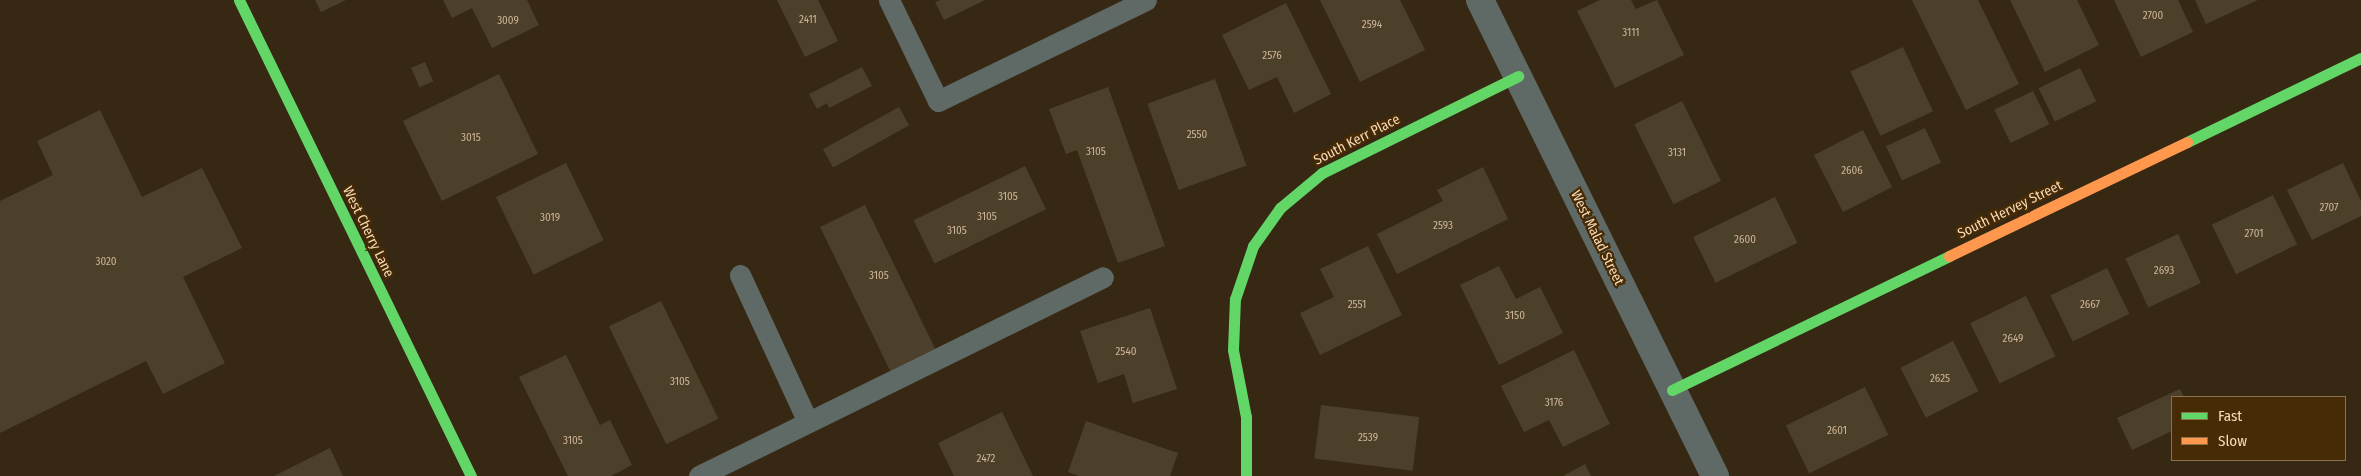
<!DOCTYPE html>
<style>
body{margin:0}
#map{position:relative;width:2361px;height:476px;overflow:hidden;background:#372814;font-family:"Fira Sans Condensed",sans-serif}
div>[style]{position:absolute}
.building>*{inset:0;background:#4d402a;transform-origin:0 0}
.lane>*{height:21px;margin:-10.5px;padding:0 10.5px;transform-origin:10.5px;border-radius:10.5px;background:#5f6a66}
.street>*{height:28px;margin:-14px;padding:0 14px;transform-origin:14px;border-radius:14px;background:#5f6a66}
.fast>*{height:11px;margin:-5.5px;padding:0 5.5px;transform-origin:5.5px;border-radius:5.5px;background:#63d668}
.slow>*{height:11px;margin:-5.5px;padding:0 5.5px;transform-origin:5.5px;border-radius:5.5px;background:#ff974d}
span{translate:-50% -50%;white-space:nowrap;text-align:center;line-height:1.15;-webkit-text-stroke:4.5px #462b05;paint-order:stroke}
.number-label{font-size:11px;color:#cdb497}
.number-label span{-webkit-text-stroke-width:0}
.street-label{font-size:14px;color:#f8dbbb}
.legend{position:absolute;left:2171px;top:396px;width:175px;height:65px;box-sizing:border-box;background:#462b05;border:1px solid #8d714e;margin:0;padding:6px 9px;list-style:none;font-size:15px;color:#f8dbbb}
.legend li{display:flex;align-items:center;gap:10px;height:25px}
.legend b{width:25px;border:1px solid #8d714e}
</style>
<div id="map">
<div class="building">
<i style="clip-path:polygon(315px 0,346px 0,321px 12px)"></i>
<i style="clip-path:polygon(443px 0,527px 0,539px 25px,492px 48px,472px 8px,452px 18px)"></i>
<i style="clip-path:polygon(777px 0,818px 0,838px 41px,805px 57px)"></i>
<i style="clip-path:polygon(940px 0,985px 0,944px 20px,935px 2px)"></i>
<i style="clip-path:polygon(1320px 0,1400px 0,1425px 50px,1360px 82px)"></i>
<i style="clip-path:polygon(1600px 0,1631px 0,1636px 9px,1657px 0,1684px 55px,1615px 88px,1577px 11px)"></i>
<i style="clip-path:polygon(1912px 0,1978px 0,2019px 84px,1966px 110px)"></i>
<i style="clip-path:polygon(2010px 0,2077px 0,2099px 45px,2045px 72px)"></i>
<i style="clip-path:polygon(2114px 0,2178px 0,2193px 32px,2141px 57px)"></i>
<i style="clip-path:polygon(2195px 0,2258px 0,2206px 24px)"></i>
<i style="clip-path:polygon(1286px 3px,1331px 94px,1294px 113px,1277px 77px,1249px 90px,1222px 35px)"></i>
<i style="left:1903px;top:47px;width:71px;height:58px;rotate:65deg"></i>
<i style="left:425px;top:62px;width:21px;height:15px;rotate:67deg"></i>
<i style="clip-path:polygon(862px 67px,872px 86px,829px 108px,827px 103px,817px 109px,809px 94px)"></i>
<i style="left:2080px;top:68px;width:37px;height:46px;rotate:64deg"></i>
<i style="left:499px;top:74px;width:89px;height:107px;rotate:64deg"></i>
<i style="left:1215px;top:79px;width:92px;height:72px;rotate:70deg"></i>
<i style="clip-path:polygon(1108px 87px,1165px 246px,1118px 263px,1077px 150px,1066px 154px,1049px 109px)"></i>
<i style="left:2033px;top:91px;width:37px;height:43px;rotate:64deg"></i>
<i style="left:1682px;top:101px;width:89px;height:53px;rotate:64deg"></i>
<i style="left:899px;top:107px;width:21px;height:87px;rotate:61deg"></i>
<i style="clip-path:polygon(100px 110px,142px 197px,202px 168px,242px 248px,183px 277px,225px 363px,163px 394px,146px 361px,0 433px,0 201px,53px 175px,37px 141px)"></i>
<i style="left:1925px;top:128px;width:38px;height:43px;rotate:65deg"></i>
<i style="left:1863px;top:130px;width:64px;height:55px;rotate:63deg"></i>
<i style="left:566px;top:163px;width:86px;height:78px;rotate:64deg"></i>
<i style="clip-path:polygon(2343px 163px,2361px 201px,2361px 216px,2312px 240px,2287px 190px)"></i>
<i style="left:1025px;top:166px;width:48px;height:124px;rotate:64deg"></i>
<i style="clip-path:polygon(1483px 167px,1508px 219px,1397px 274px,1377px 234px,1443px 201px,1437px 190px)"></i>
<i style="left:2273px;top:195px;width:55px;height:68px;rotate:64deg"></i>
<i style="left:1775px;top:197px;width:51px;height:91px;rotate:64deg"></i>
<i style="left:865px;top:205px;width:160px;height:50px;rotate:64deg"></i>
<i style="left:2178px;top:234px;width:54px;height:58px;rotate:65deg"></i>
<i style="clip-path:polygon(1368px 246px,1402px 315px,1320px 355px,1300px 313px,1334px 297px,1320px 269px)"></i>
<i style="clip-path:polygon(1499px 266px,1516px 299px,1540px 287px,1563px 333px,1499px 365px,1460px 285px)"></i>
<i style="left:2107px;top:268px;width:51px;height:63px;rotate:64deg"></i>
<i style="left:2026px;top:296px;width:67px;height:62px;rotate:64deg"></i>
<i style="left:661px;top:301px;width:131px;height:58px;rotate:64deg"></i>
<i style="clip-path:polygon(1150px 308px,1177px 389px,1133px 403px,1124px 374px,1098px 383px,1080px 331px)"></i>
<i style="left:1953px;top:341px;width:56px;height:59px;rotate:63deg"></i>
<i style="clip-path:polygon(1574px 350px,1610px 424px,1563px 447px,1549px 420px,1524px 432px,1501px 386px)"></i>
<i style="clip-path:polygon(566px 355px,600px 425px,610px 420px,632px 465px,611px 476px,568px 476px,519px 377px)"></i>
<i style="left:1865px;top:387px;width:53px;height:88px;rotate:64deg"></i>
<i style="clip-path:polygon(2180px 389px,2184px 397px,2172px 397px,2172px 431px,2132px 450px,2117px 418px)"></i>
<i style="left:1321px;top:405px;width:99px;height:54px;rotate:7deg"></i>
<i style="clip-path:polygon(1002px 412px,1033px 476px,954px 476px,938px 443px)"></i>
<i style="clip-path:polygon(1086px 421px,1178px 453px,1170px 476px,1079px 476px,1068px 472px)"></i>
<i style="clip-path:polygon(330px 448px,343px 476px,274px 476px)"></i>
<i style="clip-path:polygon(1585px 464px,1591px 476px,1563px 476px)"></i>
</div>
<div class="lane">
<i style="left:889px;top:0;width:112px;rotate:64.1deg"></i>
<i style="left:938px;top:101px;width:231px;rotate:-25.9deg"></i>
<i style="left:740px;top:275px;width:162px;rotate:65.2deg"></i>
<i style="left:699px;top:476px;width:450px;rotate:-26.2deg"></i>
</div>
<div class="street">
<i style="left:1480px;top:0;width:531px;rotate:63.72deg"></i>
</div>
<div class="fast">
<i style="left:239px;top:0;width:530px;rotate:64.02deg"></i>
<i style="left:2187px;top:142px;width:193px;rotate:-25.8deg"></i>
<i style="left:1672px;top:390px;width:308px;rotate:-25.8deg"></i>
<i style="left:1246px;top:476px;width:59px;rotate:-90deg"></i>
<i style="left:1246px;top:417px;width:68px;rotate:-101deg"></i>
<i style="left:1233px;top:350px;width:51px;rotate:-87.8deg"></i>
<i style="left:1235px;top:299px;width:56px;rotate:-71.2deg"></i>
<i style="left:1253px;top:246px;width:47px;rotate:-54.6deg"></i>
<i style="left:1280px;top:208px;width:55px;rotate:-39.8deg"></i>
<i style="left:1322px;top:173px;width:219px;rotate:-26.3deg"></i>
</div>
<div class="slow">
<i style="left:1949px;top:256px;width:264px;rotate:-25.6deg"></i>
</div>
<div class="number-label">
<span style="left:2153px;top:16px">2700</span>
<span style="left:808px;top:20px">2411</span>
<span style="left:508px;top:21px">3009</span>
<span style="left:1372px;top:25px">2594</span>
<span style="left:1631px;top:33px">3111</span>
<span style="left:1272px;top:56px">2576</span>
<span style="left:1197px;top:135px">2550</span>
<span style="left:471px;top:138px">3015</span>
<span style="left:1096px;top:152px">3105</span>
<span style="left:1677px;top:153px">3131</span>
<span style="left:1852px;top:171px">2606</span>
<span style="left:1008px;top:197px">3105</span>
<span style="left:2329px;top:208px">2707</span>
<span style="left:987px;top:217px">3105</span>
<span style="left:550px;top:218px">3019</span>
<span style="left:1443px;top:226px">2593</span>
<span style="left:957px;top:231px">3105</span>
<span style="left:2254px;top:234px">2701</span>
<span style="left:1745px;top:240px">2600</span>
<span style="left:106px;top:262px">3020</span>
<span style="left:2164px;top:271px">2693</span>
<span style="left:879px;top:276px">3105</span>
<span style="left:1357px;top:305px">2551</span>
<span style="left:2090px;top:305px">2667</span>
<span style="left:1515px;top:316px">3150</span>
<span style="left:2013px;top:339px">2649</span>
<span style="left:1126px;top:352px">2540</span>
<span style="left:1940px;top:379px">2625</span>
<span style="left:680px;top:382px">3105</span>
<span style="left:1554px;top:403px">3176</span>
<span style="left:1837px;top:431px">2601</span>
<span style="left:1368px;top:438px">2539</span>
<span style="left:573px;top:441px">3105</span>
<span style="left:986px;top:459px">2472</span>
</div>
<div class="street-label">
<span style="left:1357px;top:140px;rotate:-27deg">South Kerr Place</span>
<span style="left:2010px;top:210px;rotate:-26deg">South Hervey Street</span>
<span style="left:368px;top:232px;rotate:64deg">West Cherry Lane</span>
<span style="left:1597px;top:238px;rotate:64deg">West Malad Street</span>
</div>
<ul class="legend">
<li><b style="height:6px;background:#63d668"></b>Fast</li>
<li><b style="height:6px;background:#ff974d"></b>Slow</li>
</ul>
</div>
